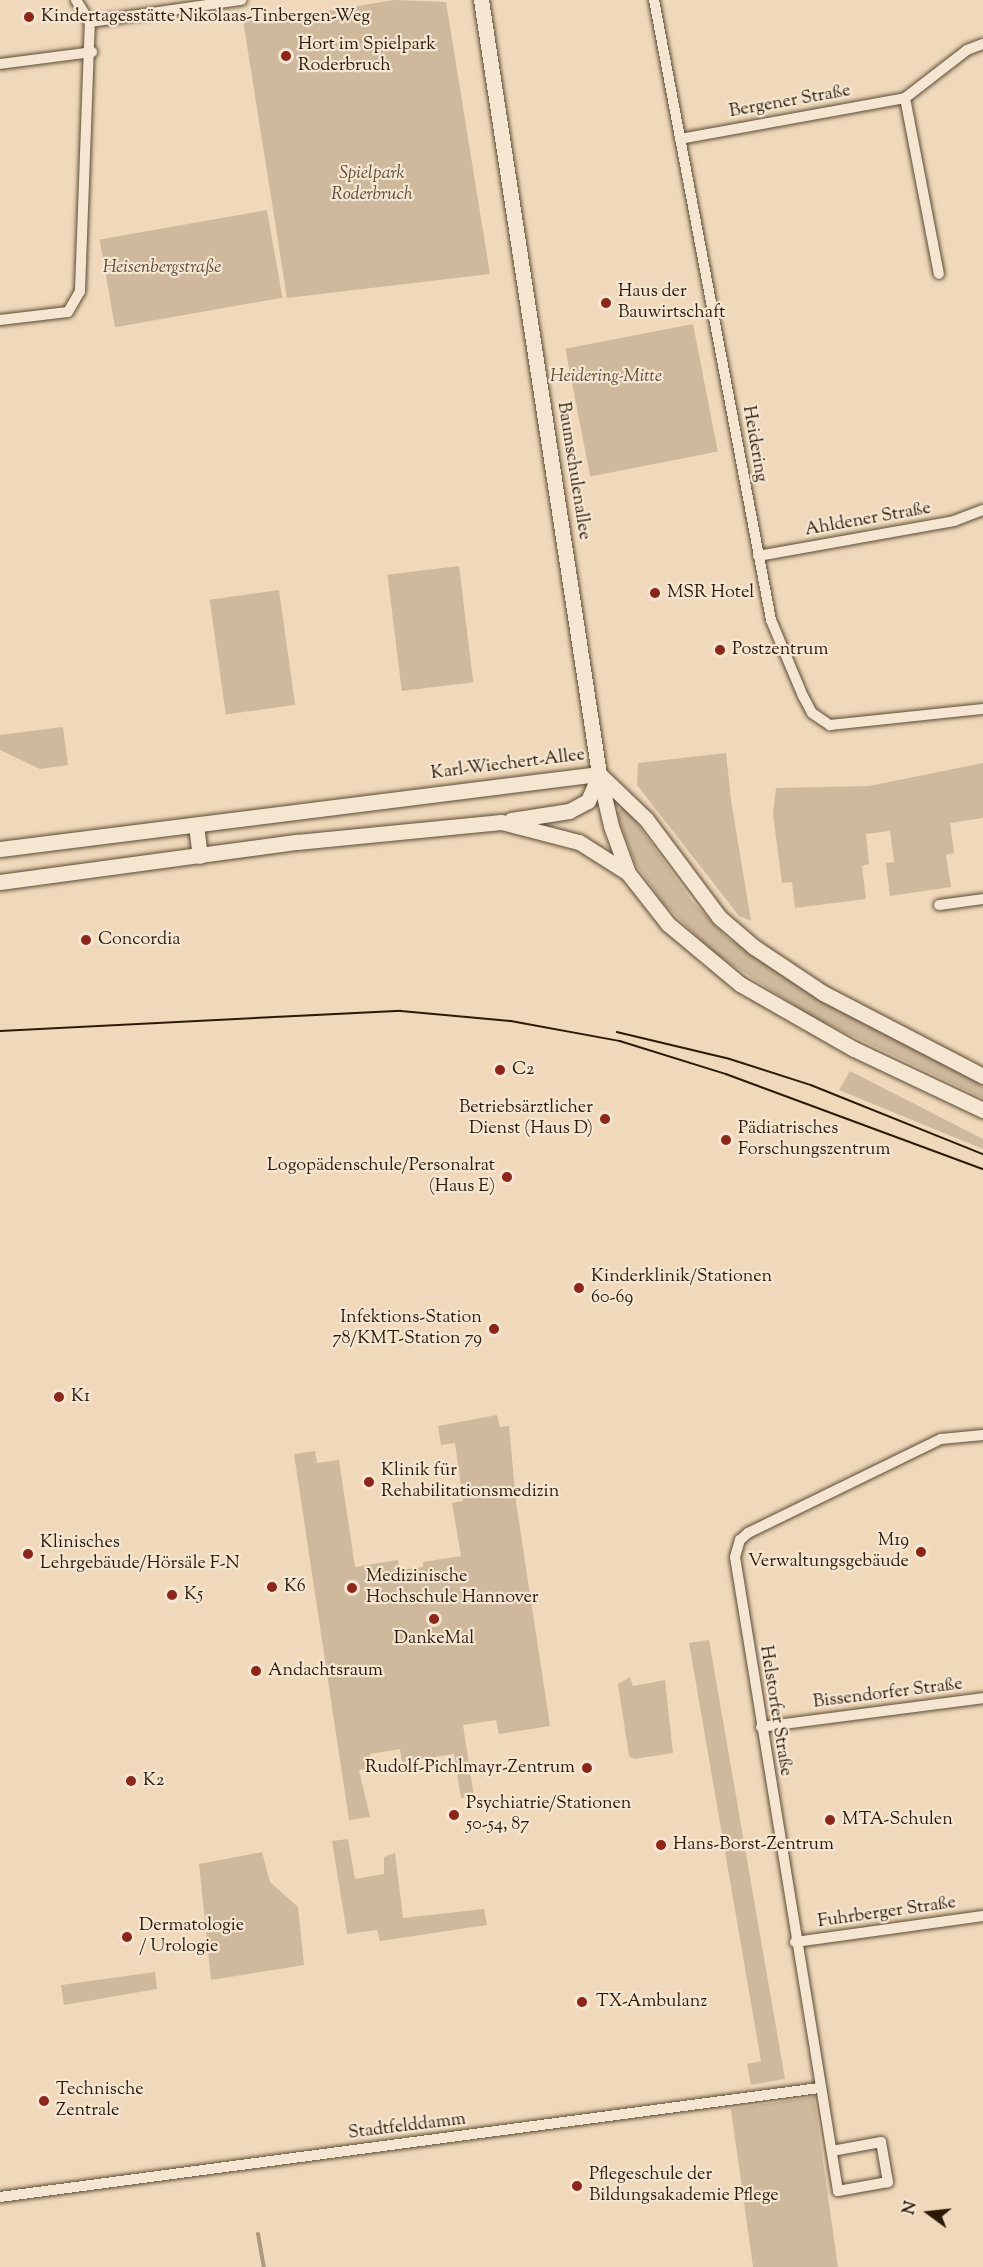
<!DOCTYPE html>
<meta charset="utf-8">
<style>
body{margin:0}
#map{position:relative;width:983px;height:2267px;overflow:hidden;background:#efd9ba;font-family:"Sorts Mill Goudy",serif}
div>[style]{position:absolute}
.green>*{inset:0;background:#ceb99c;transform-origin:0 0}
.stream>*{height:4px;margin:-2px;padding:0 2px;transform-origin:2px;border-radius:2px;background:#ac987d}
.roads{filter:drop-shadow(0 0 2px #5b4a34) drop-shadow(0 0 2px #5b4a34)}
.minor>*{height:10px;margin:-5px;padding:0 5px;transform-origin:5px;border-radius:5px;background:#f5e6d2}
.secondary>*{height:15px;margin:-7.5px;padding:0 7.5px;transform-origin:7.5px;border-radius:7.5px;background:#f5e6d2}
.tram>*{height:1.5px;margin:-0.75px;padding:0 0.75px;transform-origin:0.75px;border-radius:0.75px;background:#2a1a07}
.dots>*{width:16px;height:16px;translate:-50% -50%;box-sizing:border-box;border:3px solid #f5e6d2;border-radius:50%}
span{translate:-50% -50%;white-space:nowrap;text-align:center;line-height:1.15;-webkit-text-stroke:4.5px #f5e6d2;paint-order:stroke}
.poi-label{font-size:18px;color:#2a1a07}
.left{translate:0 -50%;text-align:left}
.right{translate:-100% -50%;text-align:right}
.street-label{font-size:18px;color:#2a1a07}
.park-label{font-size:18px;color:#5b4a34;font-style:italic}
.north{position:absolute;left:899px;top:2183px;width:60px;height:60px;-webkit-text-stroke:4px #f5e6d2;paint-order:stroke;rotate:285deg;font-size:16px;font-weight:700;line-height:24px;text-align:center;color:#2a1a07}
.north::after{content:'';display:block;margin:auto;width:21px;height:27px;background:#2a1a07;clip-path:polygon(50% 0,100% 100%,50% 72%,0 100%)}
</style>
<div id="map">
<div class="green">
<i style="clip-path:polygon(394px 0,446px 2px,490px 274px,287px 298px,243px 20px,291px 17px)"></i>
<i style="left:267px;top:210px;width:89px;height:170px;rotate:80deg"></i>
<i style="left:693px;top:324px;width:130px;height:130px;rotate:79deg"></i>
<i style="left:459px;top:566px;width:117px;height:72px;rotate:83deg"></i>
<i style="left:279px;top:590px;width:116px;height:70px;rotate:82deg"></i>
<i style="clip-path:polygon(63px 727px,68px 765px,40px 769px,0 750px,0 735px)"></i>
<i style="clip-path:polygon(726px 753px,731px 800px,751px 921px,739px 916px,637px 785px,638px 763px)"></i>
<i style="clip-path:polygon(983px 763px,983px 818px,950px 823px,954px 853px,946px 855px,951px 887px,890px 896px,886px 863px,894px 862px,890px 831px,866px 834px,869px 864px,862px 866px,866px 899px,795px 908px,792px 882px,782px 883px,773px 814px,776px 788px,869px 786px)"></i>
<i style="clip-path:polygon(624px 805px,692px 901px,727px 938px,851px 1016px,983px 1081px,983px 1098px,811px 1016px,714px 953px,664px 904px,635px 863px,617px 813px)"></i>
<i style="clip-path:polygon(850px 1071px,983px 1139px,983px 1149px,839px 1090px)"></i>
<i style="clip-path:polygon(497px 1415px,500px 1427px,509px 1426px,516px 1502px,550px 1726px,499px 1734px,496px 1720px,463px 1725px,474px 1796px,461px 1798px,454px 1754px,402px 1762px,400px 1749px,370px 1754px,372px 1768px,359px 1770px,370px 1817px,349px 1820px,294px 1454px,315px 1451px,317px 1463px,339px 1460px,355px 1567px,398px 1560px,400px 1570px,423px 1567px,423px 1562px,461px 1556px,452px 1503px,463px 1501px,455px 1443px,441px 1445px,438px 1426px)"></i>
<i style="clip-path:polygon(709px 1640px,785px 2079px,751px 2085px,747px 2064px,761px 2061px,689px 1643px)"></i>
<i style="clip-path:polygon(630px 1677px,633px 1686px,665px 1680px,673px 1753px,634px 1759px,629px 1756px,618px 1684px)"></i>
<i style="clip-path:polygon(348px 1839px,355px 1879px,384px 1874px,384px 1857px,395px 1853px,403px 1918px,484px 1909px,487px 1925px,380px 1941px,377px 1930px,347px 1934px,332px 1841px)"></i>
<i style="clip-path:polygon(262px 1852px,270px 1882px,298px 1907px,304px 1965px,211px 1980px,199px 1864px)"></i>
<i style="clip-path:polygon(155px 1972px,157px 1989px,64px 2005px,61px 1985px)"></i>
<i style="left:814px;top:2097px;width:172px;height:84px;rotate:82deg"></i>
</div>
<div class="stream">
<i style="left:258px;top:2234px;width:34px;rotate:80deg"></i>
</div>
<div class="roads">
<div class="minor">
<i style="left:76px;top:0;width:26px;rotate:58deg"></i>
<i style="left:90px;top:22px;width:153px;rotate:-8.3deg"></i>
<i style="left:654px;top:0;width:631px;rotate:79.31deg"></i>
<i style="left:771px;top:620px;width:82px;rotate:67.2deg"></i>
<i style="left:803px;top:696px;width:19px;rotate:62deg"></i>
<i style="left:812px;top:713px;width:22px;rotate:34deg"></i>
<i style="left:830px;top:725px;width:154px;rotate:-6deg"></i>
<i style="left:0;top:64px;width:93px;rotate:-7.4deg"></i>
<i style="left:905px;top:98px;width:179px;rotate:79.1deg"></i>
<i style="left:680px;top:139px;width:229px;rotate:-10.3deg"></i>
<i style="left:905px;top:98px;width:78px;rotate:-37.7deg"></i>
<i style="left:967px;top:50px;width:17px;rotate:-21deg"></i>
<i style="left:0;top:320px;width:68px;rotate:-6.7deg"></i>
<i style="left:68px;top:312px;width:24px;rotate:-60deg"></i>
<i style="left:80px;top:291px;width:269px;rotate:-87.9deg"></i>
<i style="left:758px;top:556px;width:199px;rotate:-10.1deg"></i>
<i style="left:954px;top:521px;width:31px;rotate:-21deg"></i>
<i style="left:939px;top:905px;width:44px;rotate:-7.8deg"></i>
<i style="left:761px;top:1727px;width:224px;rotate:-7.4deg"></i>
<i style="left:795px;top:1942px;width:190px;rotate:-7.9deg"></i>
<i style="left:832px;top:2151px;width:50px;rotate:-10.4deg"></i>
<i style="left:881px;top:2142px;width:41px;rotate:80.1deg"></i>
<i style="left:888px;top:2182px;width:51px;rotate:169.8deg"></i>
<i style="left:838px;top:2191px;width:642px;rotate:-99.23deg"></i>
<i style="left:735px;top:1557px;width:18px;rotate:-74deg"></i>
<i style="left:740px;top:1540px;width:11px;rotate:-41deg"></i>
<i style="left:748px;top:1533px;width:215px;rotate:-26deg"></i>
<i style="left:941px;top:1439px;width:42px;rotate:-5.4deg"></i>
<i style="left:0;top:2197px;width:826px;rotate:-7.58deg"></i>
</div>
<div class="secondary">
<i style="left:481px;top:0;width:783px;rotate:81.33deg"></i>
<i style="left:599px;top:774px;width:53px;rotate:77deg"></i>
<i style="left:611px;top:826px;width:50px;rotate:70.1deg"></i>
<i style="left:511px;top:820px;width:59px;rotate:-8.8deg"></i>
<i style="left:569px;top:811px;width:21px;rotate:-28deg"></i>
<i style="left:588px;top:801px;width:26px;rotate:-67deg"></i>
<i style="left:196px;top:825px;width:31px;rotate:83deg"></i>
<i style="left:0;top:849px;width:604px;rotate:-7.14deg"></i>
<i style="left:599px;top:774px;width:65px;rotate:43.8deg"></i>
<i style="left:646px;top:819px;width:122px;rotate:53.3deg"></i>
<i style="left:719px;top:917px;width:46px;rotate:40.6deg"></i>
<i style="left:754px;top:947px;width:83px;rotate:33.7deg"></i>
<i style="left:823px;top:993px;width:180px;rotate:27.4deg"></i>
<i style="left:0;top:882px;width:300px;rotate:-7.7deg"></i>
<i style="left:297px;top:842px;width:205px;rotate:-5.6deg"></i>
<i style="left:501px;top:822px;width:81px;rotate:14.4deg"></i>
<i style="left:579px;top:842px;width:58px;rotate:32.3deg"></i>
<i style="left:628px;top:873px;width:65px;rotate:51.9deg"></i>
<i style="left:668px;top:924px;width:94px;rotate:39.8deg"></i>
<i style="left:740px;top:984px;width:131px;rotate:29.7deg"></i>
<i style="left:854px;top:1049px;width:143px;rotate:25.3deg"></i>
</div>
</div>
<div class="tram">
<i style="left:0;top:1031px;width:401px;rotate:-2.9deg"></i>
<i style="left:401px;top:1011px;width:110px;rotate:5.2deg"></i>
<i style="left:511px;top:1021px;width:111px;rotate:10.4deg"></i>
<i style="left:620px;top:1041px;width:111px;rotate:17.3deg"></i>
<i style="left:726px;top:1074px;width:274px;rotate:20.3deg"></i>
<i style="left:617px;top:1032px;width:116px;rotate:13.4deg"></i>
<i style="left:730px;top:1059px;width:85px;rotate:17.8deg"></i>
<i style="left:811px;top:1085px;width:185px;rotate:21.9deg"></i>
</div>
<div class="dots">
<i style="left:29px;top:17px;background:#8f2418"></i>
<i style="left:286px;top:56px;background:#8f2418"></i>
<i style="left:606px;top:303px;background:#8f2418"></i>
<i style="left:655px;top:593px;background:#8f2418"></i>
<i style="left:720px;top:650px;background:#8f2418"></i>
<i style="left:86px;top:940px;background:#8f2418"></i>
<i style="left:500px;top:1070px;background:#8f2418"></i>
<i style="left:605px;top:1119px;background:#8f2418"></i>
<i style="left:726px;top:1140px;background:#8f2418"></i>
<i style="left:507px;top:1177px;background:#8f2418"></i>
<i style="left:579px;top:1288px;background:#8f2418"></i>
<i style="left:494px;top:1329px;background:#8f2418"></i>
<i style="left:59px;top:1397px;background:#8f2418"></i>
<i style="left:369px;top:1482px;background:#8f2418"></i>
<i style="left:921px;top:1552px;background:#8f2418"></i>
<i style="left:28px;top:1554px;background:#8f2418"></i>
<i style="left:272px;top:1587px;background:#8f2418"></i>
<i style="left:352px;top:1588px;background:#8f2418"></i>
<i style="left:172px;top:1595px;background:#8f2418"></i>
<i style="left:434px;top:1619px;background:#8f2418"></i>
<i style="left:256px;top:1671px;background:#8f2418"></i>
<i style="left:587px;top:1768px;background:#8f2418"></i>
<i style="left:131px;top:1781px;background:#8f2418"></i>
<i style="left:454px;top:1815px;background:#8f2418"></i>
<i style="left:830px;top:1820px;background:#8f2418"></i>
<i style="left:661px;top:1845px;background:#8f2418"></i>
<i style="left:127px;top:1937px;background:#8f2418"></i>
<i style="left:582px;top:2002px;background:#8f2418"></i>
<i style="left:44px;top:2101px;background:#8f2418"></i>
<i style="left:577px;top:2186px;background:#8f2418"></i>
</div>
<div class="poi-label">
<span class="left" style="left:41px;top:17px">Kindertagesstätte Nikolaas-Tinbergen-Weg</span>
<span class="left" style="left:298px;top:56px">Hort im Spielpark<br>Roderbruch</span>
<span class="left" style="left:618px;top:303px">Haus der<br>Bauwirtschaft</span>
<span class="left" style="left:667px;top:593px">MSR Hotel</span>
<span class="left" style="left:732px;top:650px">Postzentrum</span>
<span class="left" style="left:98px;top:940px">Concordia</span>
<span class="left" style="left:512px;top:1070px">C2</span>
<span class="right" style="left:593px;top:1119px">Betriebsärztlicher<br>Dienst (Haus D)</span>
<span class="left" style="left:738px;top:1140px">Pädiatrisches<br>Forschungszentrum</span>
<span class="right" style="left:495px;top:1177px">Logopädenschule/Personalrat<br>(Haus E)</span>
<span class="left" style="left:591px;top:1288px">Kinderklinik/Stationen<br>60-69</span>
<span class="right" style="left:482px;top:1329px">Infektions-Station<br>78/KMT-Station 79</span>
<span class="left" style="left:71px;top:1397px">K1</span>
<span class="left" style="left:381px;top:1482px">Klinik für<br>Rehabilitationsmedizin</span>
<span class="right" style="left:909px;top:1552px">M19<br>Verwaltungsgebäude</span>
<span class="left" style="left:40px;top:1554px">Klinisches<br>Lehrgebäude/Hörsäle F-N</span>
<span class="left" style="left:366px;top:1588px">Medizinische<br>Hochschule Hannover</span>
<span class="left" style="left:284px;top:1587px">K6</span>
<span class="left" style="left:184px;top:1595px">K5</span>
<span style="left:434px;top:1639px">DankeMal</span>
<span class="left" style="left:268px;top:1671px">Andachtsraum</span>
<span class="right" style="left:575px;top:1768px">Rudolf-Pichlmayr-Zentrum</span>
<span class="left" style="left:143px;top:1781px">K2</span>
<span class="left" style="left:466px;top:1815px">Psychiatrie/Stationen<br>50-54, 87</span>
<span class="left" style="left:842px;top:1820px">MTA-Schulen</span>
<span class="left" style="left:673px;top:1845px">Hans-Borst-Zentrum</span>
<span class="left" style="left:139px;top:1937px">Dermatologie<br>/ Urologie</span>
<span class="left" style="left:596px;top:2002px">TX-Ambulanz</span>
<span class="left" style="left:56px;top:2101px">Technische<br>Zentrale</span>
<span class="left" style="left:589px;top:2186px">Pflegeschule der<br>Bildungsakademie Pflege</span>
</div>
<div class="street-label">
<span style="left:790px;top:102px;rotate:-10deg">Bergener Straße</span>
<span style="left:754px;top:444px;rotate:80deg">Heidering</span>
<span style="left:573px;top:471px;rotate:81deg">Baumschulenallee</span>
<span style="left:868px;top:520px;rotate:-10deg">Ahldener Straße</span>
<span style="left:508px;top:765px;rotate:-7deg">Karl-Wiechert-Allee</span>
<span style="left:888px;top:1694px;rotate:-7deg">Bissendorfer Straße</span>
<span style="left:775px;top:1711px;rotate:81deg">Helstorfer Straße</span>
<span style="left:887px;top:1913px;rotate:-8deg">Fuhrberger Straße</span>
<span style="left:407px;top:2127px;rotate:-7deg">Stadtfelddamm</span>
</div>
<div class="park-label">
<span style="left:372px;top:185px">Spielpark<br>Roderbruch</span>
<span style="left:162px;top:268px">Heisenbergstraße</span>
<span style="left:606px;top:377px">Heidering-Mitte</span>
</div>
<div class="north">N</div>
</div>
